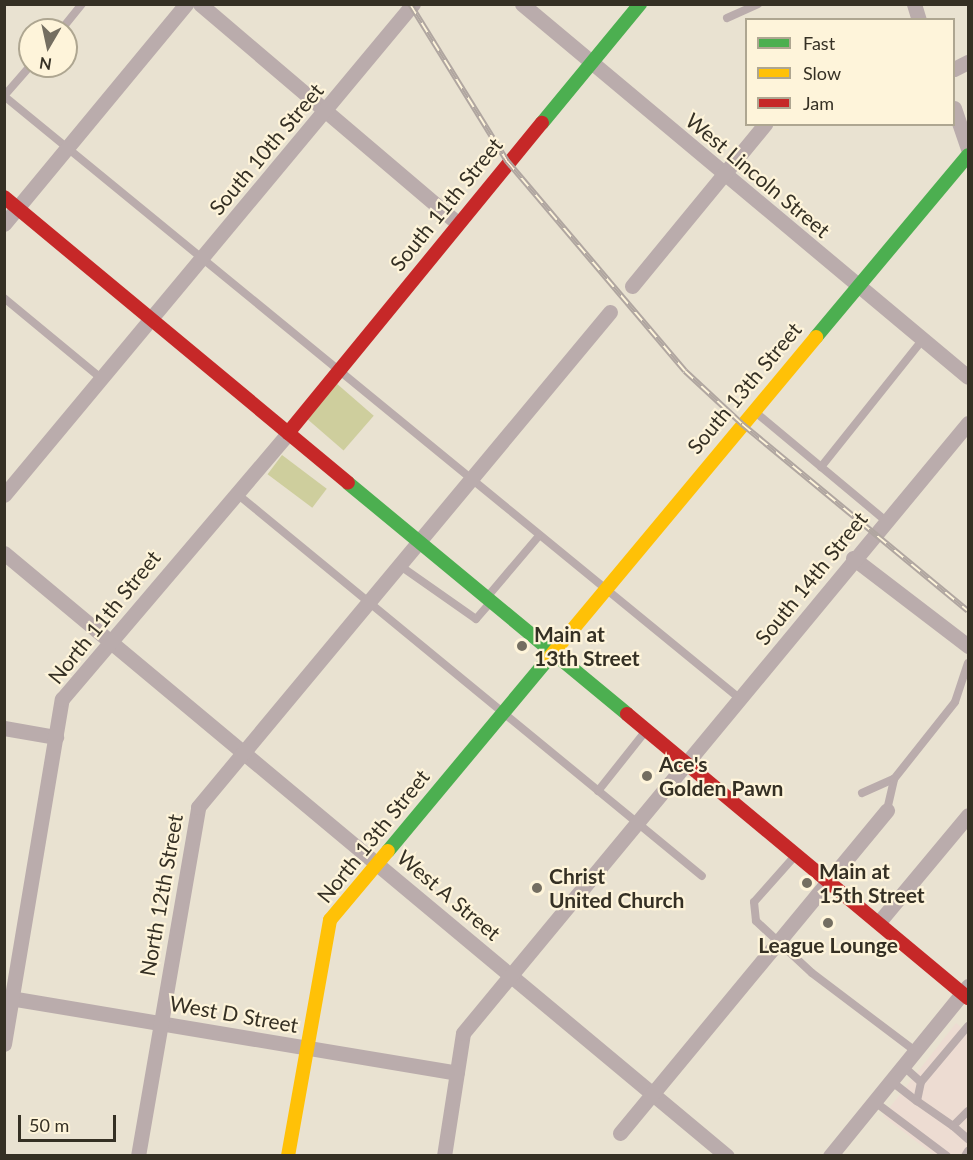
<!DOCTYPE html>
<style>
body{margin:0}
#map{position:relative;width:973px;height:1160px;overflow:hidden;background:#e9e2d1;font-family:Lato,sans-serif}
div>[style]{position:absolute}
.commercial>*{inset:0;background:#eddcd2}
.green>*{inset:0;background:#cece9d;transform-origin:0 0}
.lane>*{height:8px;margin:-4px;padding:0 4px;transform-origin:4px;border-radius:4px;background:#baacac}
.street>*{height:15px;margin:-7.5px;padding:0 7.5px;transform-origin:7.5px;border-radius:7.5px;background:#baacac}
.fast>*{height:14px;margin:-7px;padding:0 7px;transform-origin:7px;border-radius:7px;background:#4caf50}
.slow>*{height:14px;margin:-7px;padding:0 7px;transform-origin:7px;border-radius:7px;background:#ffc107}
.jam>*{height:14px;margin:-7px;padding:0 7px;transform-origin:7px;border-radius:7px;background:#c62828}
.rail>*{height:6px;margin-top:-3px;transform-origin:0;background:repeating-linear-gradient(90deg,#fef4da 0 11px,#b0a6a0 0 22px);box-sizing:border-box;border-block:2px solid #b0a6a0}
.dots>*{width:16px;height:16px;translate:-50% -50%;box-sizing:border-box;border:3px solid #fef4da;border-radius:50%}
span{translate:-50% -50%;white-space:nowrap;text-align:center;line-height:1.15;-webkit-text-stroke:4.5px #fef4da;paint-order:stroke}
.street-label{font-size:21px;color:#353024}
.poi-label{font-size:21px;color:#353024;font-weight:700}
.left{translate:0 -50%;text-align:left}
.frame{position:absolute;inset:0;border:6px solid #353024;pointer-events:none}
.legend{position:absolute;left:745px;top:18px;width:210px;height:108px;box-sizing:border-box;background:#fef4da;border:2px solid #aea691;margin:0;padding:8px 10px;list-style:none;font-size:18px;color:#353024}
.legend li{display:flex;align-items:center;gap:12px;height:30px}
.legend b{width:30px;border:2px solid #aea691}
.north{position:absolute;left:18px;top:18px;width:60px;height:60px;box-sizing:border-box;background:#fef4da;border:2px solid #aea691;border-radius:50%;rotate:189deg;font-size:16px;font-weight:700;line-height:24px;text-align:center;color:#353024}
.north::after{content:'';display:block;margin:auto;width:21px;height:27px;background:#746e61;clip-path:polygon(50% 0,100% 100%,50% 72%,0 100%)}
.scale{position:absolute;left:18px;top:1115px;width:98px;height:27px;box-sizing:border-box;border:3px solid #353024;border-top:0;padding-left:8px;font-size:18px;line-height:21px;white-space:nowrap;color:#353024;-webkit-text-stroke:4px #fef4da;paint-order:stroke}
</style>
<div id="map">
<div class="commercial">
<i style="clip-path:polygon(956px 1023px,968px 1033px,968px 1155px,934px 1155px,883px 1116px)"></i>
</div>
<div class="green">
<i style="left:336px;top:383px;width:50px;height:46px;rotate:41deg"></i>
<i style="left:282px;top:455px;width:56px;height:24px;rotate:37deg"></i>
</div>
<div class="lane">
<i style="left:727px;top:18px;width:34px;rotate:-24deg"></i>
<i style="left:61px;top:30px;width:33px;rotate:-51deg"></i>
<i style="left:4px;top:96px;width:950px;rotate:39.32deg"></i>
<i style="left:4px;top:96px;width:40px;rotate:-49deg"></i>
<i style="left:4px;top:298px;width:127px;rotate:39.6deg"></i>
<i style="left:754px;top:411px;width:170px;rotate:39.8deg"></i>
<i style="left:821px;top:467px;width:164px;rotate:-51.4deg"></i>
<i style="left:236px;top:493px;width:603px;rotate:39.42deg"></i>
<i style="left:399px;top:565px;width:94px;rotate:35deg"></i>
<i style="left:476px;top:619px;width:21px;rotate:-49deg"></i>
<i style="left:488px;top:596px;width:77px;rotate:-49.7deg"></i>
<i style="left:598px;top:791px;width:75px;rotate:-51.5deg"></i>
<i style="left:862px;top:793px;width:35px;rotate:-24deg"></i>
<i style="left:887px;top:810px;width:32px;rotate:-77deg"></i>
<i style="left:894px;top:779px;width:98px;rotate:-51.6deg"></i>
<i style="left:955px;top:702px;width:41px;rotate:-71.6deg"></i>
<i style="left:794px;top:857px;width:60px;rotate:131.6deg"></i>
<i style="left:754px;top:902px;width:19px;rotate:84deg"></i>
<i style="left:756px;top:921px;width:76px;rotate:42.9deg"></i>
<i style="left:812px;top:973px;width:129px;rotate:37.1deg"></i>
<i style="left:968px;top:1026px;width:73px;rotate:130deg"></i>
<i style="left:921px;top:1082px;width:19px;rotate:102deg"></i>
<i style="left:917px;top:1101px;width:44px;rotate:34.8deg"></i>
<i style="left:953px;top:1126px;width:21px;rotate:-45deg"></i>
<i style="left:903px;top:1066px;width:24px;rotate:42deg"></i>
<i style="left:891px;top:1081px;width:33px;rotate:38deg"></i>
<i style="left:875px;top:1102px;width:90px;rotate:36.9deg"></i>
<i style="left:953px;top:1126px;width:20px;rotate:41deg"></i>
<i style="left:965px;top:1156px;width:6px;rotate:-59deg"></i>
</div>
<div class="street">
<i style="left:200px;top:4px;width:338px;rotate:40.4deg"></i>
<i style="left:522px;top:4px;width:581px;rotate:39.91deg"></i>
<i style="left:914px;top:4px;width:17px;rotate:73deg"></i>
<i style="left:954px;top:69px;width:16px;rotate:-27deg"></i>
<i style="left:954px;top:108px;width:43px;rotate:71.1deg"></i>
<i style="left:4px;top:224px;width:286px;rotate:-50.4deg"></i>
<i style="left:632px;top:286px;width:210px;rotate:-50.6deg"></i>
<i style="left:4px;top:495px;width:639px;rotate:-50.21deg"></i>
<i style="left:4px;top:553px;width:941px;rotate:39.83deg"></i>
<i style="left:853px;top:558px;width:145px;rotate:37.4deg"></i>
<i style="left:4px;top:728px;width:53px;rotate:9.8deg"></i>
<i style="left:879px;top:922px;width:139px;rotate:-50.2deg"></i>
<i style="left:4px;top:997px;width:459px;rotate:9.5deg"></i>
<i style="left:4px;top:1044px;width:350px;rotate:-80.5deg"></i>
<i style="left:62px;top:699px;width:349px;rotate:-49.6deg"></i>
<i style="left:620px;top:1133px;width:419px;rotate:-50.4deg"></i>
<i style="left:138px;top:1156px;width:354px;rotate:-80.2deg"></i>
<i style="left:198px;top:807px;width:644px;rotate:-50.23deg"></i>
<i style="left:444px;top:1156px;width:124px;rotate:-81.2deg"></i>
<i style="left:463px;top:1033px;width:792px;rotate:-50.38deg"></i>
<i style="left:830px;top:1156px;width:219px;rotate:-50.9deg"></i>
</div>
<div class="fast">
<i style="left:542px;top:123px;width:154px;rotate:-50.5deg"></i>
<i style="left:816px;top:337px;width:237px;rotate:-50.1deg"></i>
<i style="left:348px;top:483px;width:362px;rotate:39.6deg"></i>
<i style="left:388px;top:851px;width:250px;rotate:-50.2deg"></i>
</div>
<div class="slow">
<i style="left:548px;top:659px;width:419px;rotate:-50.2deg"></i>
<i style="left:288px;top:1156px;width:240px;rotate:-79.9deg"></i>
<i style="left:330px;top:920px;width:90px;rotate:-50deg"></i>
</div>
<div class="jam">
<i style="left:4px;top:197px;width:447px;rotate:39.7deg"></i>
<i style="left:288px;top:433px;width:401px;rotate:-50.7deg"></i>
<i style="left:627px;top:714px;width:444px;rotate:39.8deg"></i>
</div>
<div class="rail">
<i style="left:410px;top:4px;width:185px;rotate:58.3deg"></i>
<i style="left:507px;top:161px;width:275px;rotate:49.7deg"></i>
<i style="left:685px;top:371px;width:78px;rotate:42.9deg"></i>
<i style="left:742px;top:424px;width:293px;rotate:39.6deg"></i>
</div>
<div class="dots">
<i style="left:522px;top:646px;background:#746e61"></i>
<i style="left:647px;top:776px;background:#746e61"></i>
<i style="left:807px;top:883px;background:#746e61"></i>
<i style="left:537px;top:888px;background:#746e61"></i>
<i style="left:828px;top:923px;background:#746e61"></i>
</div>
<div class="street-label">
<span style="left:266px;top:149px;rotate:-50deg">South 10th Street</span>
<span style="left:758px;top:175px;rotate:40deg">West Lincoln Street</span>
<span style="left:446px;top:204px;rotate:-51deg">South 11th Street</span>
<span style="left:744px;top:388px;rotate:-50deg">South 13th Street</span>
<span style="left:811px;top:578px;rotate:-51deg">South 14th Street</span>
<span style="left:104px;top:617px;rotate:-51deg">North 11th Street</span>
<span style="left:373px;top:836px;rotate:-51deg">North 13th Street</span>
<span style="left:161px;top:895px;rotate:-80deg">North 12th Street</span>
<span style="left:449px;top:895px;rotate:40deg">West A Street</span>
<span style="left:234px;top:1014px;rotate:10deg">West D Street</span>
</div>
<div class="poi-label">
<span class="left" style="left:534px;top:646px">Main at<br>13th Street</span>
<span class="left" style="left:659px;top:776px">Ace's<br>Golden Pawn</span>
<span class="left" style="left:819px;top:883px">Main at<br>15th Street</span>
<span class="left" style="left:549px;top:888px">Christ<br>United Church</span>
<span style="left:828px;top:945px">League Lounge</span>
</div>
<div class="frame"></div>
<ul class="legend">
<li><b style="height:8px;background:#4caf50"></b>Fast</li>
<li><b style="height:8px;background:#ffc107"></b>Slow</li>
<li><b style="height:8px;background:#c62828"></b>Jam</li>
</ul>
<div class="north">N</div>
<div class="scale">50 m</div>
</div>
